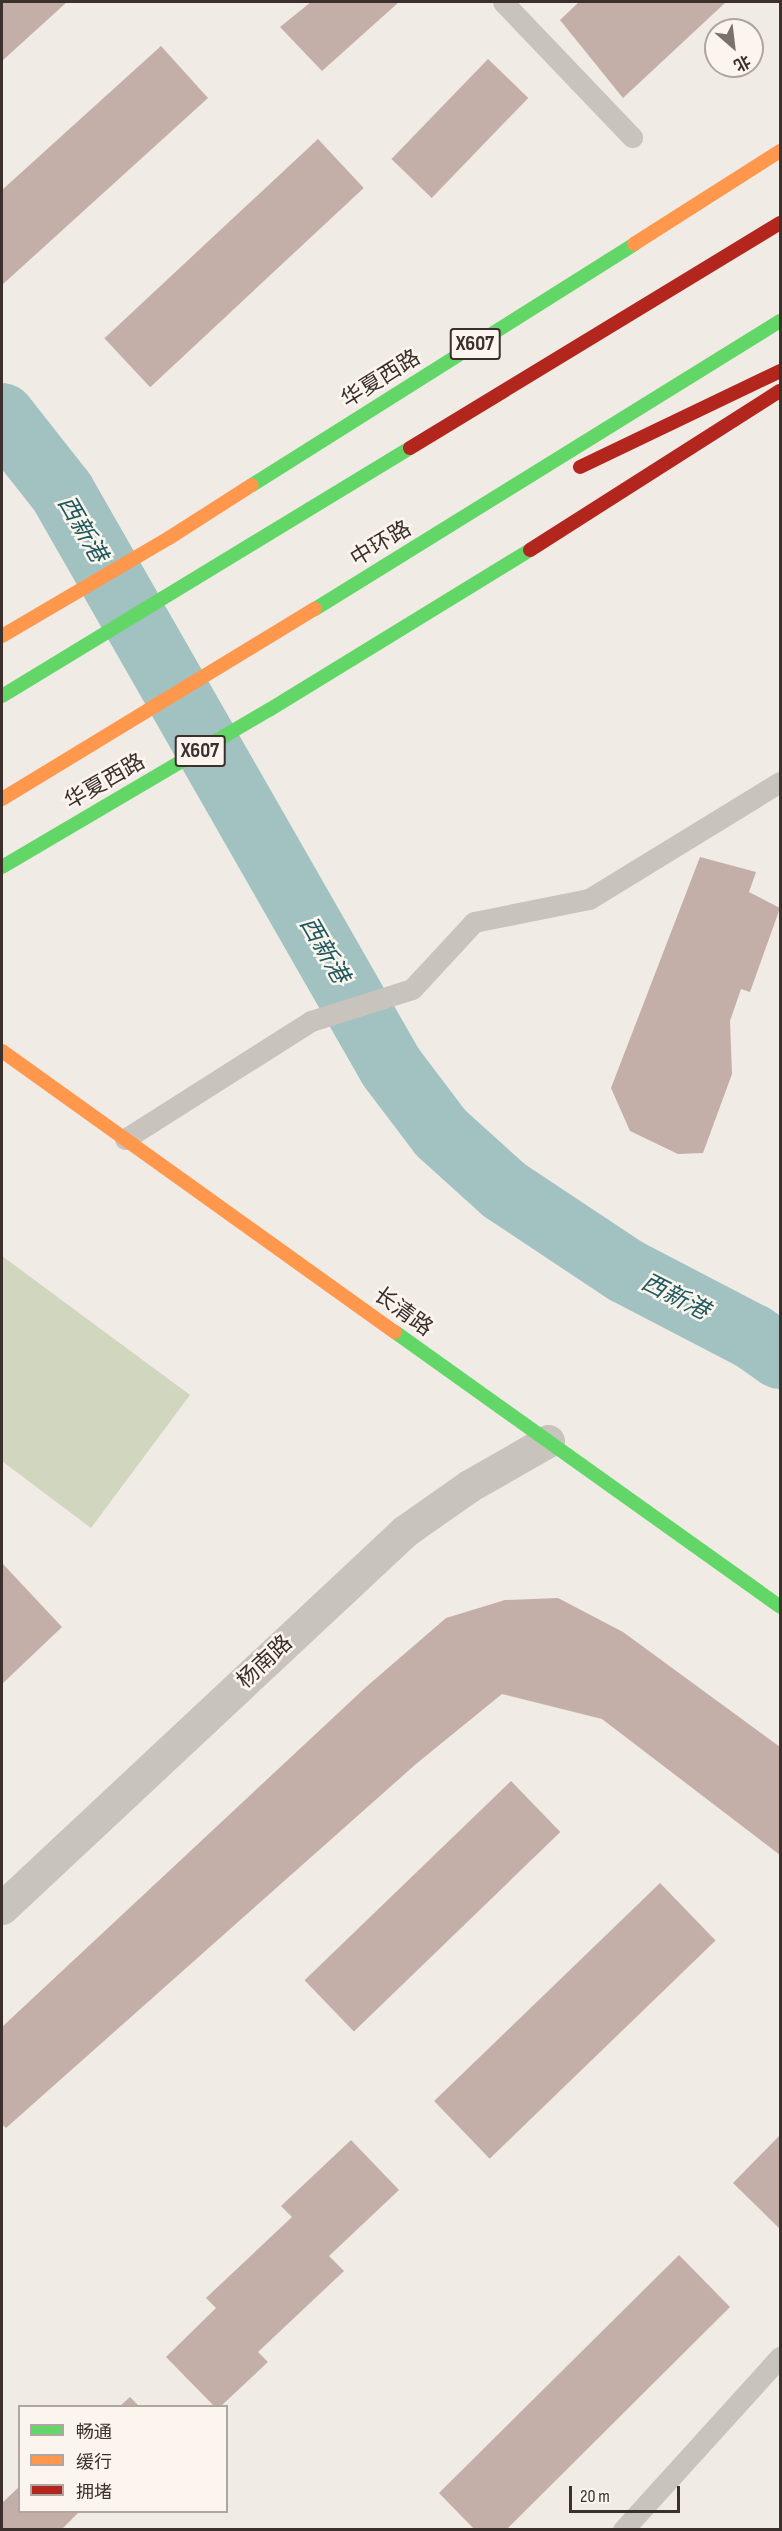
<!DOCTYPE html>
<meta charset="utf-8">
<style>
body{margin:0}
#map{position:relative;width:782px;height:2531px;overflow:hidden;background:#f0ebe5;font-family:"Sofia Sans Condensed","Noto Sans SC",sans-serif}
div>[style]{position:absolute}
.green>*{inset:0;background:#d1d6bf}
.river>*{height:66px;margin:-33px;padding:0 33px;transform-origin:33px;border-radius:33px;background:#a1c2c1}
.building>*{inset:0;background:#c3afa7;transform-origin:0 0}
.lane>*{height:21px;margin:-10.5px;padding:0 10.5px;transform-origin:10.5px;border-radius:10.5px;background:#c9c3be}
.street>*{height:33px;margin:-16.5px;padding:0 16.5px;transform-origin:16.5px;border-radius:16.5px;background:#c9c3be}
.fast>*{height:14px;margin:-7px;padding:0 7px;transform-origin:7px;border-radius:7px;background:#63d668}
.slow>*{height:14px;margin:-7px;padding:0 7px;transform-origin:7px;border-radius:7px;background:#ff974d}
.jam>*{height:14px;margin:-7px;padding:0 7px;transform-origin:7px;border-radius:7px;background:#b3261e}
span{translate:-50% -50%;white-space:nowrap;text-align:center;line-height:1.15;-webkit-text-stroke:5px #fbf5ee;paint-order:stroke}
.shield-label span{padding:2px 4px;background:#fbf5ee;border:2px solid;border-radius:4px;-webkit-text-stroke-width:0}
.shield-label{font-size:21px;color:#3b302b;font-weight:700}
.street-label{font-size:22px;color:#3b302b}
.water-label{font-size:24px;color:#1f5a5e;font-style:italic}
.frame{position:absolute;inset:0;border:3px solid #3b302b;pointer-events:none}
.legend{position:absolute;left:18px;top:2405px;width:210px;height:108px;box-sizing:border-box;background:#fbf5ee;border:2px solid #aea6a0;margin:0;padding:8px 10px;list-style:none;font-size:18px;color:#3b302b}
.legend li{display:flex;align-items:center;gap:12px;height:30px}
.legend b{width:30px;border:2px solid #aea6a0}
.north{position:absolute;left:704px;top:18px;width:60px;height:60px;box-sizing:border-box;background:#fbf5ee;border:2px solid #aea6a0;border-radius:50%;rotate:152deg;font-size:16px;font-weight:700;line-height:24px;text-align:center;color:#3b302b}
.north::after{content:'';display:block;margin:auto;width:21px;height:27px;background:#7a716c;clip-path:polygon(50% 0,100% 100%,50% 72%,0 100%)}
.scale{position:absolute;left:569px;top:2486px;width:111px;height:27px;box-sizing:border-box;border:3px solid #3b302b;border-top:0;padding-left:8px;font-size:18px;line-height:21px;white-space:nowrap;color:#3b302b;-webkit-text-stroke:4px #fbf5ee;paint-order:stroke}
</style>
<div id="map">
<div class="green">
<i style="clip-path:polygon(2px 1256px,190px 1395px,91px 1528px,2px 1461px)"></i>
</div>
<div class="river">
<i style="left:2px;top:416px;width:97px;rotate:51.7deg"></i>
<i style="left:62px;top:492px;width:662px;rotate:60.22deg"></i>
<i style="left:391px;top:1067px;width:83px;rotate:52.9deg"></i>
<i style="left:441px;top:1133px;width:85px;rotate:42.1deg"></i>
<i style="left:504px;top:1190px;width:146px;rotate:33.6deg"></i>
<i style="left:626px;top:1271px;width:143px;rotate:27.5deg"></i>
<i style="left:753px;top:1337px;width:33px;rotate:35deg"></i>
</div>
<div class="building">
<i style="clip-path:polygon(2px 2px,67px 2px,2px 61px)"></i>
<i style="clip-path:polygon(311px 2px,399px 2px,322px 71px,280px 27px)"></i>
<i style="clip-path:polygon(579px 2px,726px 2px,623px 98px,560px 20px)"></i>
<i style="clip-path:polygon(161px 46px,208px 98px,2px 285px,2px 190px)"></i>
<i style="left:488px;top:59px;width:56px;height:139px;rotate:44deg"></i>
<i style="left:318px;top:139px;width:67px;height:292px;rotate:47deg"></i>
<i style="clip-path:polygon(700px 857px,756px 872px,749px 892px,780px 908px,750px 992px,741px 989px,730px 1021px,732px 1074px,703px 1153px,678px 1154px,630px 1131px,611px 1088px)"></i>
<i style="clip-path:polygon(2px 1563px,62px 1627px,2px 1684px)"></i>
<i style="clip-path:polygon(558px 1598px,623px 1632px,780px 1747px,780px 1855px,602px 1719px,502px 1694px,416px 1764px,6px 2128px,2px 2124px,2px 2027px,366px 1687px,446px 1618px,505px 1600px)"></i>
<i style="left:511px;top:1781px;width:71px;height:287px;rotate:46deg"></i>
<i style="left:660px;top:1883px;width:80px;height:314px;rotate:46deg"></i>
<i style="clip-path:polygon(780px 2135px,780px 2229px,733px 2183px)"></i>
<i style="clip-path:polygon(351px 2140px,399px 2190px,329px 2256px,344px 2271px,258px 2352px,268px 2362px,221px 2406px,214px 2406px,166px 2357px,216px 2308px,206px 2298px,292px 2217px,281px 2206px)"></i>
<i style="clip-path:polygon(679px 2255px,730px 2307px,506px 2530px,475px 2530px,439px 2493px)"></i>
<i style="clip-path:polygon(130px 2397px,139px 2406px,120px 2406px)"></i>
<i style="clip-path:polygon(20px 2486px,20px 2512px,79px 2512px,61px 2530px,2px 2530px,2px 2503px)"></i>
</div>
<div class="lane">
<i style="left:503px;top:2px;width:187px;rotate:46.3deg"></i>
<i style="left:125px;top:1139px;width:220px;rotate:-32.4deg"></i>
<i style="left:311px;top:1021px;width:106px;rotate:-17.6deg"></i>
<i style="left:412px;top:989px;width:91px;rotate:-47.2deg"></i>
<i style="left:474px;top:922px;width:117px;rotate:-11.3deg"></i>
<i style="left:589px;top:899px;width:224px;rotate:-31.5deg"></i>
<i style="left:623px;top:2530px;width:234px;rotate:-47.8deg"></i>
</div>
<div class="street">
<i style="left:2px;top:1908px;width:552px;rotate:-43.09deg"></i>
<i style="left:405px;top:1531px;width:78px;rotate:-35.1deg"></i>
<i style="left:469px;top:1486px;width:91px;rotate:-29.7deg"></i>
</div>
<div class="fast">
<i style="left:252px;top:485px;width:452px;rotate:-32.2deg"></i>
<i style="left:315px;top:609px;width:547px;rotate:-31.77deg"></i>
<i style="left:2px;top:696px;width:477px;rotate:-31.3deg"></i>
<i style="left:2px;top:867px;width:310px;rotate:-30.5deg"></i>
<i style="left:269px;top:710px;width:306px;rotate:-31.5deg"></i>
<i style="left:395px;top:1332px;width:473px;rotate:35.5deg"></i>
</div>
<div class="slow">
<i style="left:634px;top:244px;width:173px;rotate:-32.5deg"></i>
<i style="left:2px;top:636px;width:194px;rotate:-30.4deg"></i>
<i style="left:169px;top:538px;width:98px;rotate:-32.6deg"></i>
<i style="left:2px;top:799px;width:366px;rotate:-31.3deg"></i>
<i style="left:2px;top:1051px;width:483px;rotate:35.6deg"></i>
</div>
<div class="jam">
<i style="left:410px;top:448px;width:433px;rotate:-31.3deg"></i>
<i style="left:580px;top:467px;width:222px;rotate:-25.6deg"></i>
<i style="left:530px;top:550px;width:296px;rotate:-32.5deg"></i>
</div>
<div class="shield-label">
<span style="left:475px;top:344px">X607</span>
<span style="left:200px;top:751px">X607</span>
</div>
<div class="street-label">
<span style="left:381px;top:379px;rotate:-32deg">华夏西路</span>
<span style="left:381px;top:544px;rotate:-31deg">中环路</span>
<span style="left:105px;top:782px;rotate:-30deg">华夏西路</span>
<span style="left:403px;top:1312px;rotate:36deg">长清路</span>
<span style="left:265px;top:1662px;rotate:-43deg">杨南路</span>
</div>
<div class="water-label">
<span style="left:82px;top:529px;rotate:60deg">西新港</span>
<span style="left:324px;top:950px;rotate:60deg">西新港</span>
<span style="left:675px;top:1297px;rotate:27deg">西新港</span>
</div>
<div class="frame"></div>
<ul class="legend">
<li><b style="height:8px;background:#63d668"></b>畅通</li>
<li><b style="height:8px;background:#ff974d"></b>缓行</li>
<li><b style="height:8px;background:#b3261e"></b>拥堵</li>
</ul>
<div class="north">北</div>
<div class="scale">20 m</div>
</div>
